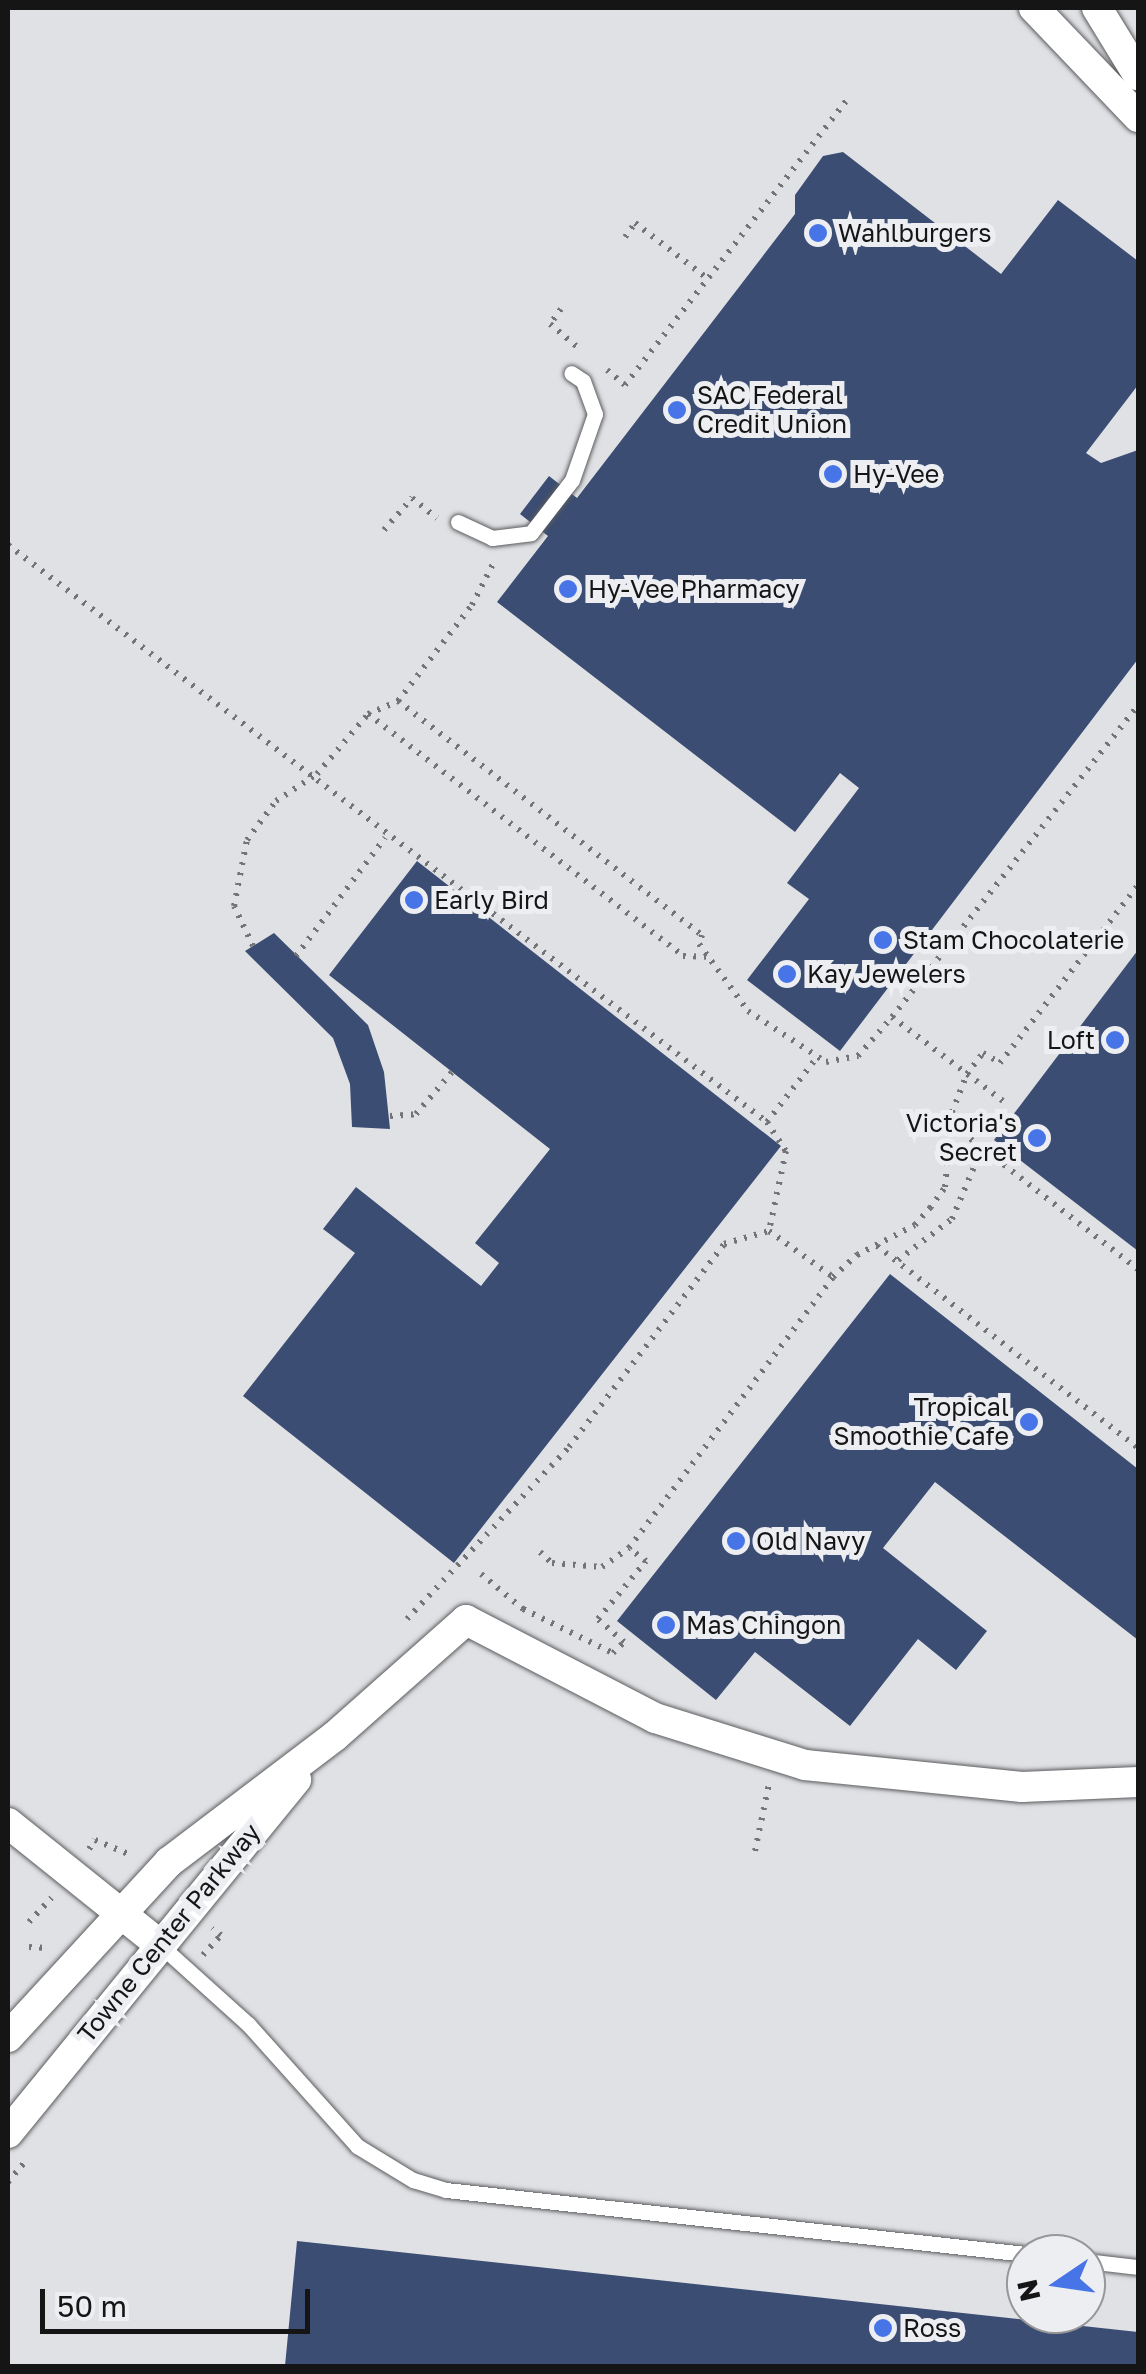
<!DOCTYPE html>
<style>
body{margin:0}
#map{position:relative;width:1146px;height:2374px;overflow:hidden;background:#e0e1e4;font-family:"Golos Text",sans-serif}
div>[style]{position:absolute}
.building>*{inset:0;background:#3c4d73}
.path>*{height:6px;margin-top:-3px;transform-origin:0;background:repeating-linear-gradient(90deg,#737476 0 2.5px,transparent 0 10.5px)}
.roads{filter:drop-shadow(0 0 2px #5a5c5e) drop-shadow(0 0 2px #5a5c5e)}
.lane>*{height:15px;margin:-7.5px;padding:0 7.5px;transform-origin:7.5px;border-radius:7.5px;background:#fff}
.street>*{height:30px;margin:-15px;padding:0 15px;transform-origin:15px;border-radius:15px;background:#fff}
.dots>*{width:28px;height:28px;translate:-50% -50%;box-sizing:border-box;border:5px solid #edeef1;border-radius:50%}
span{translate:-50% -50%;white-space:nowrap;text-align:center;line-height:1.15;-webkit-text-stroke:10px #edeef1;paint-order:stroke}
.poi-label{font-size:25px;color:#151516}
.left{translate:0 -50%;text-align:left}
.right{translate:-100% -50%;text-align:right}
.street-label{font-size:25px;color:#151516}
.frame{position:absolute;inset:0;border:10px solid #151516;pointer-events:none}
.north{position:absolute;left:1006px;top:2234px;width:100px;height:100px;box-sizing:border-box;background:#edeef1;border:2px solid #979799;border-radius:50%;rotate:257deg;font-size:28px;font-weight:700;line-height:40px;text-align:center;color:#151516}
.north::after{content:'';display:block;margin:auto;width:35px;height:45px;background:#4775e7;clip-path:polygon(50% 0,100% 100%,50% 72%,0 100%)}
.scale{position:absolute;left:40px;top:2289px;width:270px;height:45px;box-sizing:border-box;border:5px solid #151516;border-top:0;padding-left:12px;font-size:30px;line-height:35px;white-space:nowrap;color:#151516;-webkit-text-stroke:8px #edeef1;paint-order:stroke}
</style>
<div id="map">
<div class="building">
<i style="clip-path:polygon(843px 152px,1001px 274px,1058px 200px,1138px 261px,1138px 385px,1086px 453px,1101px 463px,1138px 450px,1138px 659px,840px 1051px,747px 980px,809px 899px,787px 883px,859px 788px,840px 773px,795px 832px,497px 602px,548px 536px,520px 514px,549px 476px,577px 498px,795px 214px,795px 195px,823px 156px)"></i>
<i style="clip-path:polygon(417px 861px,781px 1146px,454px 1563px,243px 1396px,355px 1253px,323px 1229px,356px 1187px,481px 1286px,499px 1263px,475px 1243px,550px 1149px,329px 975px)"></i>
<i style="clip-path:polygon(274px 933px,368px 1025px,384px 1072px,390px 1129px,352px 1127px,350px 1084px,333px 1038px,245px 951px)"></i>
<i style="clip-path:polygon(1138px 950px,1138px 1251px,994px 1140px)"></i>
<i style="clip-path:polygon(890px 1274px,1138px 1469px,1138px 1640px,935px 1482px,883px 1548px,987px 1631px,956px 1670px,918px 1639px,850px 1726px,755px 1652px,716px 1700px,617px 1621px)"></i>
<i style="clip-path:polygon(297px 2241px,1138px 2332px,1138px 2366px,285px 2366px)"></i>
</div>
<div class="path">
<i style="left:625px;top:237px;width:17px;rotate:-54deg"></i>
<i style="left:635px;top:223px;width:91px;rotate:37.4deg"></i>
<i style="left:561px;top:309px;width:19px;rotate:126deg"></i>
<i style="left:550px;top:324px;width:40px;rotate:40deg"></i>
<i style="left:607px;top:370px;width:23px;rotate:40deg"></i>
<i style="left:625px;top:385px;width:361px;rotate:-52.1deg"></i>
<i style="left:384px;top:530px;width:43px;rotate:-48.8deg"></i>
<i style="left:412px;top:498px;width:32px;rotate:39deg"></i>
<i style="left:8px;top:545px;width:953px;rotate:37.24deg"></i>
<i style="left:767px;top:1122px;width:35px;rotate:57deg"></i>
<i style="left:786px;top:1151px;width:82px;rotate:102deg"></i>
<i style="left:398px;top:701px;width:384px;rotate:37.6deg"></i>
<i style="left:702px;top:935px;width:9px;rotate:108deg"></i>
<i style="left:699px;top:944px;width:83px;rotate:53.8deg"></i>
<i style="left:748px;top:1011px;width:93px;rotate:33.2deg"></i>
<i style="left:826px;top:1062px;width:33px;rotate:-11deg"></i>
<i style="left:858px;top:1056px;width:52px;rotate:-48.9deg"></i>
<i style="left:892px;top:1017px;width:397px;rotate:-51.7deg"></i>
<i style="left:368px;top:714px;width:397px;rotate:37.5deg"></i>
<i style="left:683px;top:956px;width:24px;rotate:2deg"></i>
<i style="left:253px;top:946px;width:44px;rotate:-115.4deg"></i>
<i style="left:234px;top:906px;width:67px;rotate:-78.9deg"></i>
<i style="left:247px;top:840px;width:49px;rotate:-53.4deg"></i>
<i style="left:276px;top:801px;width:49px;rotate:-33.4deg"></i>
<i style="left:317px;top:774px;width:79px;rotate:-49.6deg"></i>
<i style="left:368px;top:714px;width:33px;rotate:-23deg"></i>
<i style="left:398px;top:701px;width:121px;rotate:-52.4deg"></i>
<i style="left:472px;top:605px;width:46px;rotate:-62.9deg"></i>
<i style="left:296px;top:956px;width:148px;rotate:-53deg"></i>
<i style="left:892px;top:1017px;width:139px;rotate:37.1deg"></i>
<i style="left:390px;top:1116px;width:26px;rotate:-4deg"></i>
<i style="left:416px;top:1114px;width:55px;rotate:-49.4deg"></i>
<i style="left:767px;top:1122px;width:78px;rotate:-52.3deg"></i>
<i style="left:954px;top:1126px;width:233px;rotate:37.9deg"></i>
<i style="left:769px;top:1231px;width:79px;rotate:35.7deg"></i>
<i style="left:877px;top:1246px;width:330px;rotate:37.7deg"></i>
<i style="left:898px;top:1260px;width:68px;rotate:-37.2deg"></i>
<i style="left:952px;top:1219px;width:77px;rotate:-67.1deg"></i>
<i style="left:540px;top:1552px;width:16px;rotate:43deg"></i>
<i style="left:552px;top:1563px;width:50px;rotate:4.6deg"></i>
<i style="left:602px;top:1567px;width:33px;rotate:-35deg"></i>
<i style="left:629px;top:1548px;width:339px;rotate:-53deg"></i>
<i style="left:833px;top:1277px;width:33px;rotate:-43deg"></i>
<i style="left:857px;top:1255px;width:65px;rotate:-27.3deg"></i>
<i style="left:915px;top:1225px;width:23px;rotate:-49deg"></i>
<i style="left:930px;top:1208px;width:26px;rotate:-54deg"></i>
<i style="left:945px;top:1187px;width:75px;rotate:-84.7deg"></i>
<i style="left:952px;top:1112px;width:41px;rotate:-68.5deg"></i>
<i style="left:967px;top:1074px;width:26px;rotate:-53deg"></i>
<i style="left:983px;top:1053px;width:20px;rotate:30deg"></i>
<i style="left:1000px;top:1063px;width:225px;rotate:-52.2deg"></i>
<i style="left:481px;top:1574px;width:55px;rotate:39.8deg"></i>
<i style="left:523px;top:1609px;width:100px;rotate:26.1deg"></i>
<i style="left:613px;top:1653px;width:16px;rotate:-45deg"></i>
<i style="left:624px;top:1642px;width:35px;rotate:-139deg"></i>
<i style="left:598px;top:1619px;width:75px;rotate:-50.4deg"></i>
<i style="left:646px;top:1561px;width:21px;rotate:-143deg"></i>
<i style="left:407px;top:1619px;width:236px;rotate:-46.7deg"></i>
<i style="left:569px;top:1447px;width:255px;rotate:-52.6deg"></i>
<i style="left:724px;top:1244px;width:47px;rotate:-16.1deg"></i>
<i style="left:89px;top:1849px;width:11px;rotate:-56deg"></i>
<i style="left:95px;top:1840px;width:41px;rotate:22.8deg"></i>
<i style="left:755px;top:1851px;width:68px;rotate:-78.2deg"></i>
<i style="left:29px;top:1922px;width:33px;rotate:-47deg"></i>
<i style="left:29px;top:1947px;width:19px;rotate:3deg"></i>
<i style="left:203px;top:1955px;width:27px;rotate:-48deg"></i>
<i style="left:221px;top:1935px;width:11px;rotate:-142deg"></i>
<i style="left:8px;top:2182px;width:25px;rotate:-50deg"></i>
</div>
<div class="roads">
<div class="lane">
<i style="left:458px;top:522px;width:38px;rotate:25deg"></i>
<i style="left:492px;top:538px;width:39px;rotate:-7deg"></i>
<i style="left:531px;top:533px;width:67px;rotate:-52.3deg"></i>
<i style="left:572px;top:480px;width:70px;rotate:-70.8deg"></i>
<i style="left:595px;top:414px;width:35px;rotate:-110deg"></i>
<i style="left:583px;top:381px;width:14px;rotate:-146deg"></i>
<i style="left:159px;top:1944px;width:120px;rotate:42deg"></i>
<i style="left:248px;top:2024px;width:164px;rotate:48.2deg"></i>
<i style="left:357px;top:2146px;width:66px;rotate:31.3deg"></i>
<i style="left:413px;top:2180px;width:34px;rotate:17deg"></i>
<i style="left:446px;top:2190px;width:584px;rotate:6.3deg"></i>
<i style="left:1086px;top:2261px;width:52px;rotate:6.6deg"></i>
</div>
<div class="street">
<i style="left:1034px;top:8px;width:151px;rotate:46.3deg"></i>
<i style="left:1097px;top:8px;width:79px;rotate:58.5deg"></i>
<i style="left:8px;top:1823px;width:193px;rotate:38.7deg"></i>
<i style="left:8px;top:2037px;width:238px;rotate:-47.4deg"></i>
<i style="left:169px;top:1862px;width:208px;rotate:-37.2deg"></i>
<i style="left:335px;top:1736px;width:175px;rotate:-41.5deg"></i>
<i style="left:466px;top:1620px;width:213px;rotate:27.4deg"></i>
<i style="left:655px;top:1718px;width:157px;rotate:17.4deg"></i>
<i style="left:805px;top:1765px;width:218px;rotate:5.8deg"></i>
<i style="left:1022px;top:1787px;width:116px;rotate:-2.5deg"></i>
<i style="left:8px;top:2133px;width:456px;rotate:-50.8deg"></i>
</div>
</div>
<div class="dots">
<i style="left:818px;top:233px;background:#4775e7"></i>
<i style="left:677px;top:410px;background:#4775e7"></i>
<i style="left:833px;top:474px;background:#4775e7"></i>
<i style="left:568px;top:589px;background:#4775e7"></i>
<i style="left:414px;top:900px;background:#4775e7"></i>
<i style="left:883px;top:940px;background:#4775e7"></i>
<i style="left:787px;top:974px;background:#4775e7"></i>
<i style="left:1115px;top:1040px;background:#4775e7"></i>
<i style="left:1037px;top:1138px;background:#4775e7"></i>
<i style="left:1029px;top:1422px;background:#4775e7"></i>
<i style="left:736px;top:1541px;background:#4775e7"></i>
<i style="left:666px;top:1625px;background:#4775e7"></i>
<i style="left:883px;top:2328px;background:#4775e7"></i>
</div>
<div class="poi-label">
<span class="left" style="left:838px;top:233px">Wahlburgers</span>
<span class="left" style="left:697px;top:410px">SAC Federal<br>Credit Union</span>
<span class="left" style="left:853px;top:474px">Hy-Vee</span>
<span class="left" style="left:588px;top:589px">Hy-Vee Pharmacy</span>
<span class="left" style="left:434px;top:900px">Early Bird</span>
<span class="left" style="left:903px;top:940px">Stam Chocolaterie</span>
<span class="left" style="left:807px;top:974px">Kay Jewelers</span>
<span class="right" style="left:1095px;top:1040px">Loft</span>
<span class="right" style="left:1017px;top:1138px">Victoria's<br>Secret</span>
<span class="right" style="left:1009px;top:1422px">Tropical<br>Smoothie Cafe</span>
<span class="left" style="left:756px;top:1541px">Old Navy</span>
<span class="left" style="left:686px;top:1625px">Mas Chingon</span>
<span class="left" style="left:903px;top:2328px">Ross</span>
</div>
<div class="street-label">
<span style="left:169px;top:1933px;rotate:-51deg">Towne Center Parkway</span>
</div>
<div class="frame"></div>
<div class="north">N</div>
<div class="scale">50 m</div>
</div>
